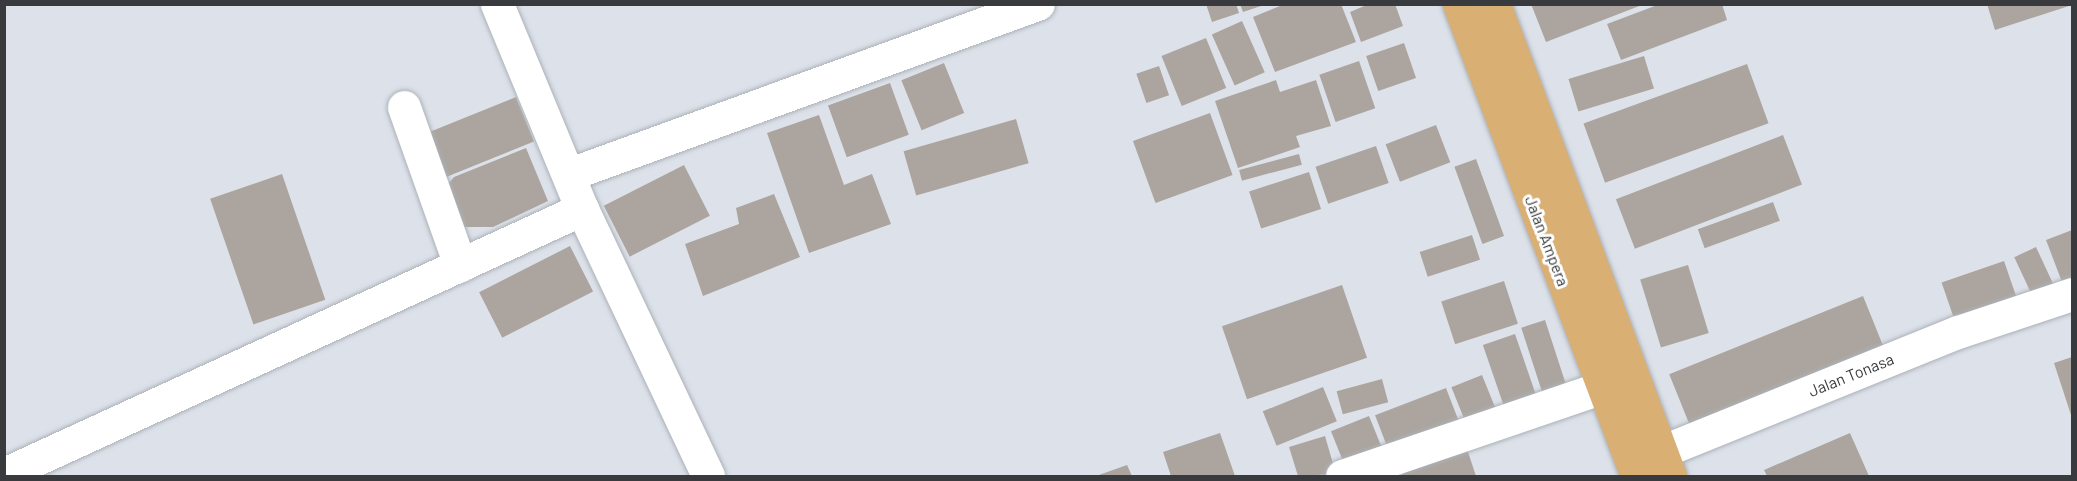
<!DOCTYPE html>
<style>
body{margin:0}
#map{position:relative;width:2077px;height:481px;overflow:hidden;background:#dde2ea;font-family:Barlow,sans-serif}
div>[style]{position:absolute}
.building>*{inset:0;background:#aca59f;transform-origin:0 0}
.roads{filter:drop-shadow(0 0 2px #acb1b8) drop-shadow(0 0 2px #acb1b8)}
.minor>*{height:33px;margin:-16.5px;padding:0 16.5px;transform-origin:16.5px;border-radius:16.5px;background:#fff}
.major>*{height:33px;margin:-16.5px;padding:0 16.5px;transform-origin:16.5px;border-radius:16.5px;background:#d9af74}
span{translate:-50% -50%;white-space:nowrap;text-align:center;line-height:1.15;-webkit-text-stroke:6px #fff;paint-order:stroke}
.street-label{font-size:16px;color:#383a3d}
.frame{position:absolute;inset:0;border:6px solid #383a3d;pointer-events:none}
</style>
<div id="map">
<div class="building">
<i style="clip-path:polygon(1206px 4px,1236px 4px,1239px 13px,1212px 22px)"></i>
<i style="clip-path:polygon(1240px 4px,1263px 4px,1264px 5px,1243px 12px)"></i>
<i style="clip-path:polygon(1285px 4px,1341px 4px,1356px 42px,1275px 72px,1253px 17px)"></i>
<i style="clip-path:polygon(1369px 4px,1395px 4px,1403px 26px,1361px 42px,1350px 12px)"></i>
<i style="clip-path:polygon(1531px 4px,1642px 4px,1642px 5px,1546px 42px)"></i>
<i style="clip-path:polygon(1660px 4px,1722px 4px,1727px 20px,1621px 60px,1607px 24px)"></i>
<i style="clip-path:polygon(1987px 4px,2072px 4px,2072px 5px,1995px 30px)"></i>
<i style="left:1242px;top:21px;width:56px;height:33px;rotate:66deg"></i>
<i style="left:1206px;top:38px;width:54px;height:48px;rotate:68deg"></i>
<i style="left:1404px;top:43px;width:37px;height:40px;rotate:71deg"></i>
<i style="left:1644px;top:56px;width:34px;height:79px;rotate:73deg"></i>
<i style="left:1359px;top:61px;width:50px;height:42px;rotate:71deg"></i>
<i style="left:944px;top:63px;width:54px;height:46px;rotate:68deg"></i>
<i style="left:1747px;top:64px;width:63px;height:174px;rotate:70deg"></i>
<i style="left:1159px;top:66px;width:31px;height:24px;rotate:71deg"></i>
<i style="clip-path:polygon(1276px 80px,1280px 92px,1316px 80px,1331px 126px,1296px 136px,1300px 147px,1238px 168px,1215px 101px)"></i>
<i style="left:890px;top:83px;width:55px;height:66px;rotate:70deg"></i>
<i style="left:516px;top:97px;width:48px;height:104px;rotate:68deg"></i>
<i style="left:1210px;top:113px;width:66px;height:82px;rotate:70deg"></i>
<i style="clip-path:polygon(819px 115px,844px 185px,872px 174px,891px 224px,809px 253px,767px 133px)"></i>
<i style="left:1016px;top:119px;width:46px;height:117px;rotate:74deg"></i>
<i style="left:1436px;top:125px;width:40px;height:54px;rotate:69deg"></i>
<i style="left:1783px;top:135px;width:53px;height:179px;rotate:69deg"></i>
<i style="left:1376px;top:146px;width:39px;height:64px;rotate:71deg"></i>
<i style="clip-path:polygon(526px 148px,548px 201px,493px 227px,451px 227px,438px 196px,454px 177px)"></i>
<i style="left:1299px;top:154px;width:11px;height:62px;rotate:75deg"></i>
<i style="left:1476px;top:159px;width:82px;height:23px;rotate:70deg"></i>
<i style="left:684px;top:165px;width:57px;height:90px;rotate:63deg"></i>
<i style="left:1309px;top:172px;width:39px;height:63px;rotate:72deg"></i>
<i style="left:282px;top:174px;width:133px;height:76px;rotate:71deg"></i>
<i style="clip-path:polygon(774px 194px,800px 257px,703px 296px,685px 244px,739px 224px,736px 208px)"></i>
<i style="left:1773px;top:202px;width:20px;height:80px;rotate:70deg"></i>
<i style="clip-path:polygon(2072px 230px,2072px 287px,2065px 290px,2046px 240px)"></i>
<i style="left:1472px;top:235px;width:26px;height:55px;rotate:72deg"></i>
<i style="left:570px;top:246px;width:51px;height:102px;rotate:63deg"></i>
<i style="left:2036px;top:247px;width:52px;height:24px;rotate:65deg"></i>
<i style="left:2004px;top:261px;width:46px;height:66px;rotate:71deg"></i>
<i style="left:1688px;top:265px;width:71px;height:50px;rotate:73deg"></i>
<i style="left:1504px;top:281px;width:45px;height:66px;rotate:72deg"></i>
<i style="left:1342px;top:285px;width:77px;height:127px;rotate:71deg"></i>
<i style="left:1863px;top:296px;width:66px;height:209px;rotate:68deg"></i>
<i style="left:1545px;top:320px;width:76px;height:25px;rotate:72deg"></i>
<i style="left:1515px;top:334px;width:71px;height:34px;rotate:71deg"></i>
<i style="clip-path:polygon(2072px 357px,2072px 418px,2054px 363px)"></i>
<i style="left:1482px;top:375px;width:35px;height:33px;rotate:68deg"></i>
<i style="left:1382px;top:379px;width:24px;height:47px;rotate:75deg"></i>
<i style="left:1323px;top:387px;width:37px;height:65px;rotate:68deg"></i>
<i style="left:1446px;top:388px;width:40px;height:76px;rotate:69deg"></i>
<i style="left:1369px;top:416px;width:40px;height:41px;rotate:68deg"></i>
<i style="clip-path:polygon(1220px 433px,1235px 476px,1171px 476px,1163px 452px)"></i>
<i style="clip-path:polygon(1850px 433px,1869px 476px,1767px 476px,1764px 470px)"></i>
<i style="clip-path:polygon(1325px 436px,1336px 474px,1298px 476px,1289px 447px)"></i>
<i style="clip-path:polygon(1467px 449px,1476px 476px,1403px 476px,1401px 470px)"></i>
<i style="clip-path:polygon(1127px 465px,1132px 476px,1096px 476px)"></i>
</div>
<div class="roads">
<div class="minor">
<i style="left:497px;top:4px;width:222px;rotate:67.5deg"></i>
<i style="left:582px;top:209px;width:295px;rotate:64.7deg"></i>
<i style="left:404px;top:107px;width:168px;rotate:70.5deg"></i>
<i style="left:570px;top:174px;width:498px;rotate:-20deg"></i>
<i style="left:1633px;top:463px;width:350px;rotate:-22deg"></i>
<i style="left:1958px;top:332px;width:120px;rotate:-18.4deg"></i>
<i style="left:4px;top:474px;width:636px;rotate:-24.63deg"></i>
<i style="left:1342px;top:476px;width:304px;rotate:-18.8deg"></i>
</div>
<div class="major">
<i style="left:1459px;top:4px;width:504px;rotate:69.34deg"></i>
<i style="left:1494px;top:4px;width:504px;rotate:69.55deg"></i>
</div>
</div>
<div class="street-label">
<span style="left:1547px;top:241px;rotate:69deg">Jalan Ampera</span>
<span style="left:1851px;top:375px;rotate:-22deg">Jalan Tonasa</span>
</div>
<div class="frame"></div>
</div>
